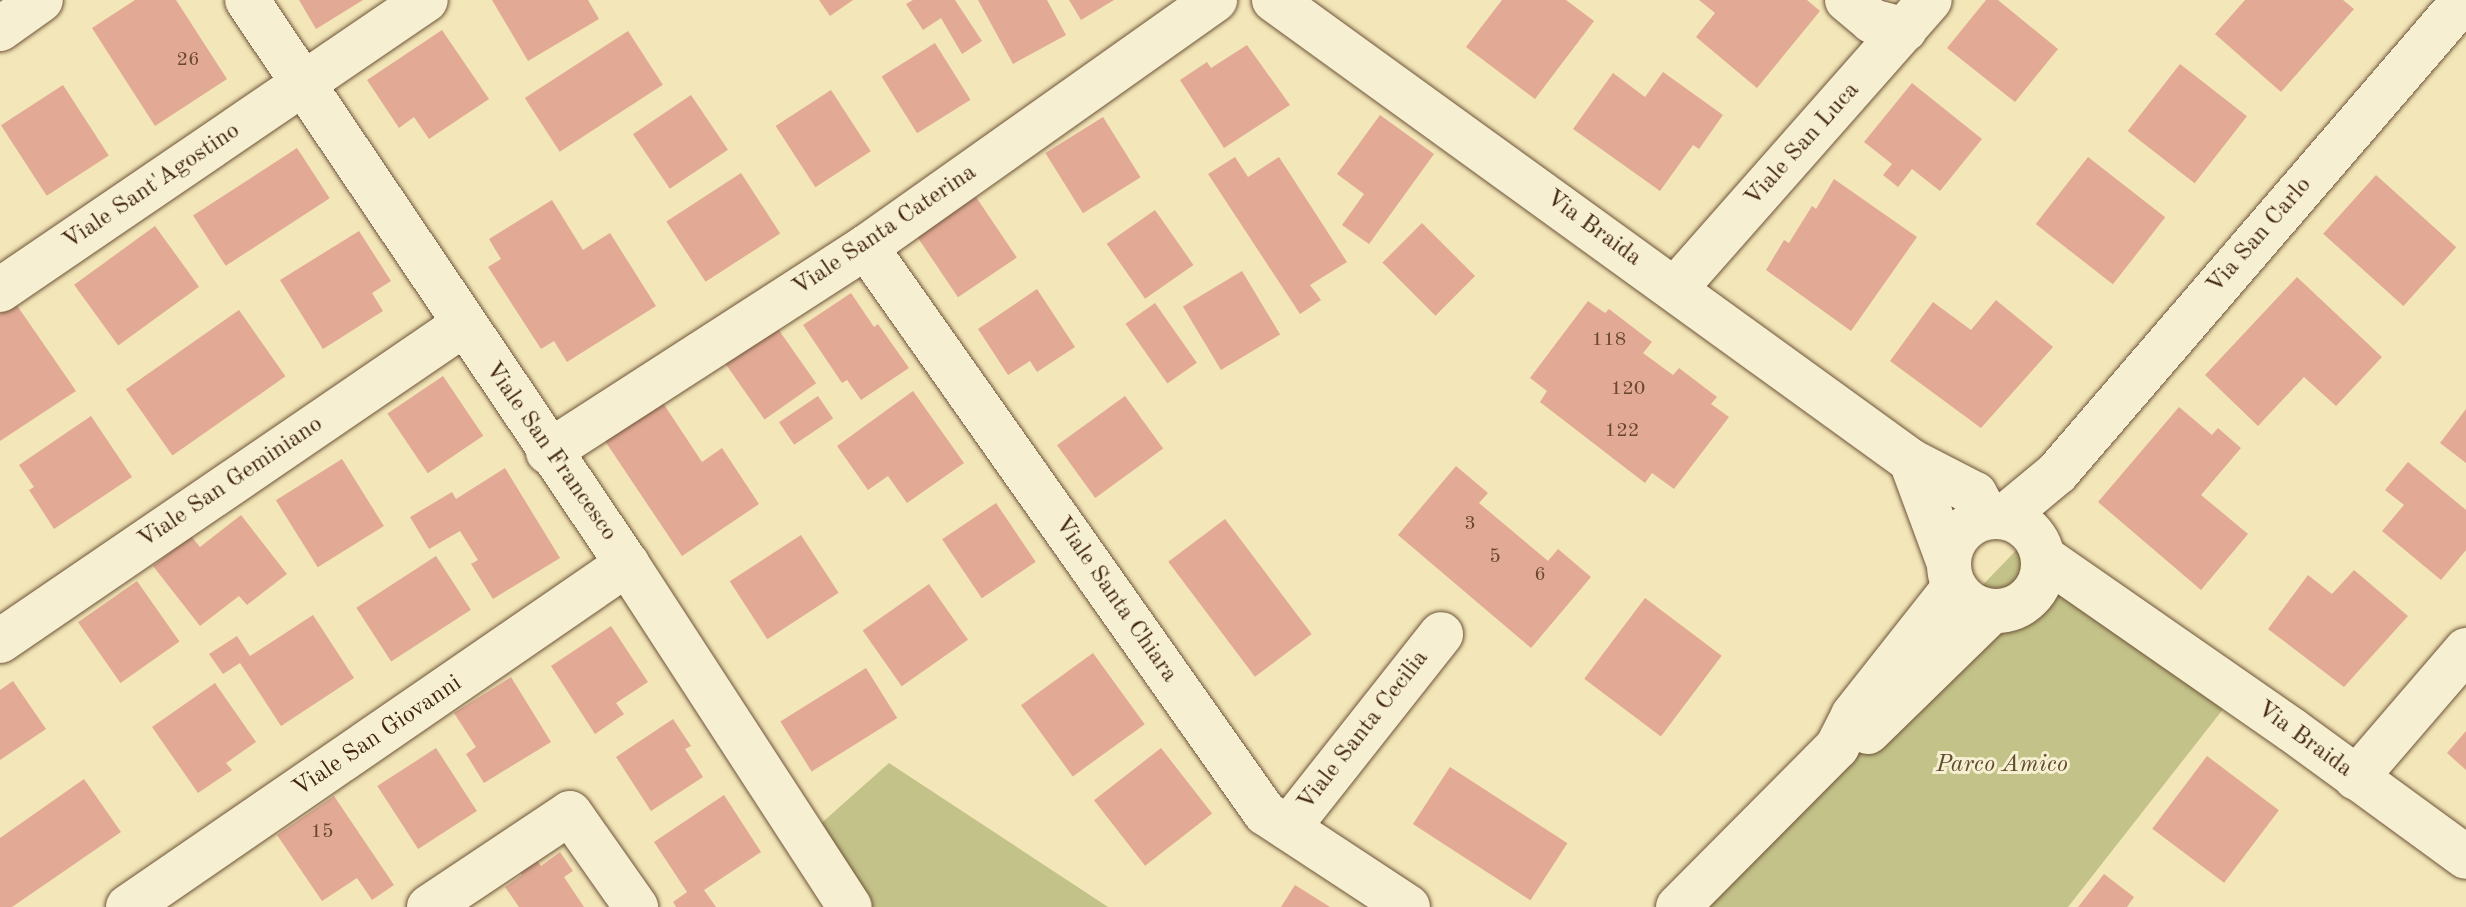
<!DOCTYPE html>
<style>
body{margin:0}
#map{position:relative;width:2466px;height:907px;overflow:hidden;background:#f3e6b8;font-family:"Old Standard TT",serif}
div>[style]{position:absolute}
.green>*{inset:0;background:#c3c289}
.building>*{inset:0;background:#e2aa95;transform-origin:0 0}
.roads{filter:drop-shadow(0 0 2px #6e5439) drop-shadow(0 0 2px #6e5439)}
.minor>*{height:44px;margin:-22px;padding:0 22px;transform-origin:22px;border-radius:22px;background:#f7efd1}
.minor>.ring{margin:-22px;padding:0;box-sizing:content-box;background:none;border:44px solid #f7efd1;border-radius:50%}
span{translate:-50% -50%;white-space:nowrap;text-align:center;line-height:1.15;-webkit-text-stroke:6px #f7efd1;paint-order:stroke}
.number-label{font-size:20px;color:#694630}
.number-label span{-webkit-text-stroke-width:0}
.street-label{font-size:24px;color:#41240f}
.park-label{font-size:24px;color:#624c2e;font-style:italic}
</style>
<div id="map">
<div class="green">
<i style="clip-path:polygon(2037px 529px,2242px 685px,2068px 907px,1670px 907px)"></i>
<i style="clip-path:polygon(889px 763px,1108px 907px,843px 907px,799px 843px)"></i>
</div>
<div class="building">
<i style="clip-path:polygon(135px 0,176px 0,227px 79px,155px 126px,92px 28px)"></i>
<i style="clip-path:polygon(299px 0,363px 0,316px 29px)"></i>
<i style="clip-path:polygon(492px 0,588px 0,599px 19px,528px 61px)"></i>
<i style="clip-path:polygon(819px 0,853px 0,830px 16px)"></i>
<i style="clip-path:polygon(913px 0,955px 0,982px 41px,962px 54px,941px 18px,923px 30px,906px 4px)"></i>
<i style="clip-path:polygon(978px 0,1047px 0,1066px 35px,1013px 64px)"></i>
<i style="clip-path:polygon(1069px 0,1114px 0,1081px 20px)"></i>
<i style="clip-path:polygon(1502px 0,1566px 0,1594px 21px,1535px 99px,1466px 47px)"></i>
<i style="clip-path:polygon(1699px 0,1807px 0,1820px 11px,1757px 88px,1696px 37px,1715px 13px)"></i>
<i style="clip-path:polygon(1986px 0,1998px 0,2058px 49px,2015px 102px,1947px 48px)"></i>
<i style="clip-path:polygon(2245px 0,2343px 0,2354px 9px,2281px 92px,2215px 34px)"></i>
<i style="clip-path:polygon(442px 30px,489px 99px,429px 139px,414px 117px,399px 128px,367px 80px)"></i>
<i style="left:628px;top:31px;width:64px;height:123px;rotate:57deg"></i>
<i style="left:935px;top:43px;width:67px;height:63px;rotate:58deg"></i>
<i style="clip-path:polygon(1247px 45px,1290px 105px,1224px 148px,1180px 80px,1207px 62px,1211px 68px)"></i>
<i style="left:2180px;top:64px;width:85px;height:85px;rotate:38deg"></i>
<i style="clip-path:polygon(1663px 72px,1723px 115px,1699px 149px,1693px 145px,1660px 191px,1573px 129px,1613px 73px,1645px 97px)"></i>
<i style="clip-path:polygon(1912px 83px,1982px 139px,1940px 191px,1912px 169px,1898px 187px,1883px 175px,1892px 164px,1864px 142px)"></i>
<i style="left:63px;top:85px;width:84px;height:74px;rotate:57deg"></i>
<i style="left:831px;top:90px;width:73px;height:66px;rotate:57deg"></i>
<i style="left:691px;top:95px;width:66px;height:70px;rotate:56deg"></i>
<i style="clip-path:polygon(1380px 115px,1434px 154px,1369px 244px,1342px 225px,1364px 194px,1337px 174px)"></i>
<i style="left:1103px;top:117px;width:71px;height:68px;rotate:58deg"></i>
<i style="left:297px;top:148px;width:60px;height:124px;rotate:57deg"></i>
<i style="clip-path:polygon(1235px 157px,1248px 177px,1279px 157px,1347px 262px,1310px 285px,1321px 300px,1300px 314px,1208px 174px)"></i>
<i style="left:2088px;top:157px;width:98px;height:85px;rotate:38deg"></i>
<i style="left:741px;top:173px;width:72px;height:89px;rotate:57deg"></i>
<i style="left:2376px;top:175px;width:108px;height:79px;rotate:42deg"></i>
<i style="clip-path:polygon(1834px 179px,1917px 237px,1851px 331px,1766px 270px,1784px 240px,1789px 243px,1812px 206px,1816px 209px)"></i>
<i style="left:976px;top:197px;width:73px;height:71px;rotate:56deg"></i>
<i style="clip-path:polygon(552px 200px,583px 250px,610px 233px,656px 306px,567px 362px,554px 341px,541px 349px,488px 267px,501px 259px,489px 239px)"></i>
<i style="left:1155px;top:210px;width:67px;height:59px;rotate:55deg"></i>
<i style="left:1422px;top:223px;width:75px;height:56px;rotate:45deg"></i>
<i style="left:155px;top:226px;width:75px;height:100px;rotate:54deg"></i>
<i style="clip-path:polygon(359px 231px,391px 281px,372px 293px,383px 311px,323px 349px,280px 280px)"></i>
<i style="left:1242px;top:271px;width:74px;height:69px;rotate:59deg"></i>
<i style="clip-path:polygon(2297px 277px,2382px 357px,2336px 406px,2304px 377px,2258px 426px,2205px 375px)"></i>
<i style="clip-path:polygon(1037px 289px,1075px 347px,1037px 372px,1030px 361px,1008px 375px,978px 329px)"></i>
<i style="clip-path:polygon(851px 293px,874px 327px,878px 324px,909px 368px,861px 400px,847px 380px,842px 383px,803px 325px)"></i>
<i style="clip-path:polygon(1996px 300px,2053px 347px,1981px 428px,1890px 361px,1933px 302px,1971px 330px)"></i>
<i style="clip-path:polygon(1588px 301px,1605px 313px,1609px 309px,1652px 342px,1643px 353px,1673px 375px,1679px 368px,1717px 397px,1711px 404px,1729px 417px,1674px 489px,1652px 473px,1645px 483px,1540px 402px,1547px 391px,1530px 378px)"></i>
<i style="left:1155px;top:303px;width:73px;height:36px;rotate:55deg"></i>
<i style="clip-path:polygon(16px 304px,76px 391px,0 441px,0 314px)"></i>
<i style="left:239px;top:310px;width:81px;height:138px;rotate:55deg"></i>
<i style="left:776px;top:326px;width:70px;height:63px;rotate:55deg"></i>
<i style="left:443px;top:376px;width:72px;height:67px;rotate:56deg"></i>
<i style="clip-path:polygon(913px 391px,964px 463px,907px 503px,888px 476px,868px 490px,837px 446px)"></i>
<i style="left:818px;top:396px;width:27px;height:47px;rotate:56deg"></i>
<i style="left:1125px;top:396px;width:65px;height:84px;rotate:54deg"></i>
<i style="clip-path:polygon(663px 403px,702px 462px,722px 448px,759px 504px,682px 556px,605px 441px)"></i>
<i style="clip-path:polygon(2179px 407px,2212px 435px,2218px 428px,2241px 448px,2201px 495px,2248px 534px,2201px 590px,2098px 502px)"></i>
<i style="clip-path:polygon(2466px 409px,2466px 463px,2440px 443px)"></i>
<i style="clip-path:polygon(91px 416px,132px 477px,54px 529px,29px 490px,34px 487px,19px 465px)"></i>
<i style="left:342px;top:459px;width:79px;height:78px;rotate:58deg"></i>
<i style="clip-path:polygon(2408px 462px,2466px 510px,2466px 550px,2441px 580px,2382px 531px,2404px 505px,2385px 490px)"></i>
<i style="clip-path:polygon(1456px 466px,1488px 493px,1479px 503px,1548px 561px,1558px 549px,1591px 577px,1531px 648px,1398px 535px)"></i>
<i style="clip-path:polygon(505px 468px,560px 558px,493px 599px,471px 564px,478px 560px,460px 531px,429px 549px,410px 517px,452px 492px,456px 499px)"></i>
<i style="left:996px;top:503px;width:71px;height:65px;rotate:56deg"></i>
<i style="clip-path:polygon(241px 515px,287px 574px,247px 605px,239px 596px,200px 626px,153px 566px,191px 536px,200px 547px)"></i>
<i style="left:1225px;top:519px;width:144px;height:71px;rotate:53deg"></i>
<i style="left:801px;top:535px;width:69px;height:85px;rotate:57deg"></i>
<i style="left:436px;top:556px;width:64px;height:95px;rotate:57deg"></i>
<i style="clip-path:polygon(2354px 570px,2408px 616px,2344px 687px,2268px 629px,2308px 575px,2332px 594px)"></i>
<i style="left:137px;top:581px;width:74px;height:72px;rotate:55deg"></i>
<i style="left:929px;top:584px;width:68px;height:81px;rotate:55deg"></i>
<i style="left:1645px;top:598px;width:96px;height:101px;rotate:37deg"></i>
<i style="clip-path:polygon(313px 615px,354px 678px,281px 726px,240px 663px,223px 674px,209px 654px,237px 636px,250px 656px)"></i>
<i style="clip-path:polygon(611px 626px,648px 682px,616px 703px,624px 714px,595px 734px,551px 666px)"></i>
<i style="left:1093px;top:653px;width:88px;height:89px;rotate:54deg"></i>
<i style="left:866px;top:668px;width:59px;height:101px;rotate:58deg"></i>
<i style="clip-path:polygon(511px 677px,551px 742px,484px 783px,466px 754px,476px 747px,454px 713px)"></i>
<i style="clip-path:polygon(13px 681px,46px 729px,0 760px,0 690px)"></i>
<i style="clip-path:polygon(215px 683px,256px 742px,226px 763px,232px 770px,198px 793px,152px 727px)"></i>
<i style="clip-path:polygon(673px 719px,691px 746px,685px 749px,703px 777px,651px 811px,616px 757px)"></i>
<i style="clip-path:polygon(2466px 731px,2466px 770px,2447px 753px)"></i>
<i style="left:436px;top:748px;width:75px;height:70px;rotate:57deg"></i>
<i style="left:1161px;top:748px;width:83px;height:85px;rotate:52deg"></i>
<i style="left:2207px;top:756px;width:90px;height:91px;rotate:37deg"></i>
<i style="left:1450px;top:767px;width:140px;height:68px;rotate:33deg"></i>
<i style="clip-path:polygon(84px 779px,121px 832px,12px 907px,0 907px,0 838px)"></i>
<i style="clip-path:polygon(724px 795px,761px 852px,704px 890px,716px 907px,676px 907px,673px 902px,687px 892px,654px 842px)"></i>
<i style="clip-path:polygon(334px 796px,394px 885px,372px 900px,357px 878px,322px 901px,277px 835px)"></i>
<i style="clip-path:polygon(560px 852px,573px 871px,564px 877px,584px 907px,519px 907px,505px 887px,522px 875px,514px 864px,531px 853px,541px 866px)"></i>
<i style="clip-path:polygon(2104px 874px,2134px 897px,2127px 907px,2078px 907px)"></i>
<i style="clip-path:polygon(1295px 885px,1330px 907px,1281px 907px)"></i>
</div>
<div class="roads">
<div class="minor">
<i style="left:247px;top:0;width:680px;rotate:56.03deg"></i>
<i style="left:627px;top:564px;width:409px;rotate:57deg"></i>
<i style="left:1274px;top:0;width:786px;rotate:35.89deg"></i>
<i style="left:1911px;top:461px;width:72px;rotate:27.3deg"></i>
<i style="left:1975px;top:494px;width:26px;rotate:61deg"></i>
<i style="left:1847px;top:0;width:33px;rotate:40deg"></i>
<i style="left:1872px;top:21px;width:34px;rotate:15deg"></i>
<i style="left:0;top:29px;width:50px;rotate:-35.3deg"></i>
<i style="left:866px;top:247px;width:693px;rotate:54.82deg"></i>
<i style="left:1265px;top:813px;width:171px;rotate:33.3deg"></i>
<i style="left:1675px;top:289px;width:385px;rotate:-48.6deg"></i>
<i style="left:0;top:290px;width:515px;rotate:-34.25deg"></i>
<i style="left:548px;top:452px;width:378px;rotate:-32.8deg"></i>
<i style="left:866px;top:247px;width:428px;rotate:-35.3deg"></i>
<i style="left:1911px;top:461px;width:107px;rotate:69.7deg"></i>
<i class="ring" style="left:1949px;top:517px;width:50px;height:50px"></i>
<i style="left:2004px;top:517px;width:69px;rotate:-39.7deg"></i>
<i style="left:2057px;top:473px;width:624px;rotate:-49.29deg"></i>
<i style="left:2043px;top:557px;width:303px;rotate:34.8deg"></i>
<i style="left:2292px;top:730px;width:215px;rotate:36.1deg"></i>
<i style="left:0;top:641px;width:561px;rotate:-34.31deg"></i>
<i style="left:1868px;top:732px;width:173px;rotate:-44.3deg"></i>
<i style="left:2356px;top:778px;width:169px;rotate:-49.3deg"></i>
<i style="left:1288px;top:828px;width:247px;rotate:-51.7deg"></i>
<i style="left:128px;top:907px;width:606px;rotate:-34.5deg"></i>
<i style="left:429px;top:907px;width:169px;rotate:-33.7deg"></i>
<i style="left:570px;top:813px;width:115px;rotate:54.9deg"></i>
<i style="left:1678px;top:907px;width:226px;rotate:-45.2deg"></i>
<i style="left:1837px;top:747px;width:36px;rotate:-63deg"></i>
<i style="left:1853px;top:715px;width:163px;rotate:-51.7deg"></i>
</div>
</div>
<div class="number-label">
<span style="left:188px;top:60px">26</span>
<span style="left:1609px;top:340px">118</span>
<span style="left:1628px;top:389px">120</span>
<span style="left:1622px;top:431px">122</span>
<span style="left:1470px;top:524px">3</span>
<span style="left:1495px;top:557px">5</span>
<span style="left:1540px;top:575px">6</span>
<span style="left:322px;top:832px">15</span>
</div>
<div class="street-label">
<span style="left:1803px;top:145px;rotate:-48deg">Viale San Luca</span>
<span style="left:152px;top:187px;rotate:-34deg">Viale Sant'Agostino</span>
<span style="left:1593px;top:229px;rotate:36deg">Via Braida</span>
<span style="left:885px;top:231px;rotate:-34deg">Viale Santa Caterina</span>
<span style="left:2260px;top:236px;rotate:-49deg">Via San Carlo</span>
<span style="left:550px;top:452px;rotate:55deg">Viale San Francesco</span>
<span style="left:231px;top:483px;rotate:-34deg">Viale San Geminiano</span>
<span style="left:1115px;top:600px;rotate:55deg">Viale Santa Chiara</span>
<span style="left:1364px;top:731px;rotate:-52deg">Viale Santa Cecilia</span>
<span style="left:378px;top:737px;rotate:-34deg">Viale San Giovanni</span>
<span style="left:2304px;top:740px;rotate:36deg">Via Braida</span>
</div>
<div class="park-label">
<span style="left:2002px;top:766px">Parco Amico</span>
</div>
</div>
